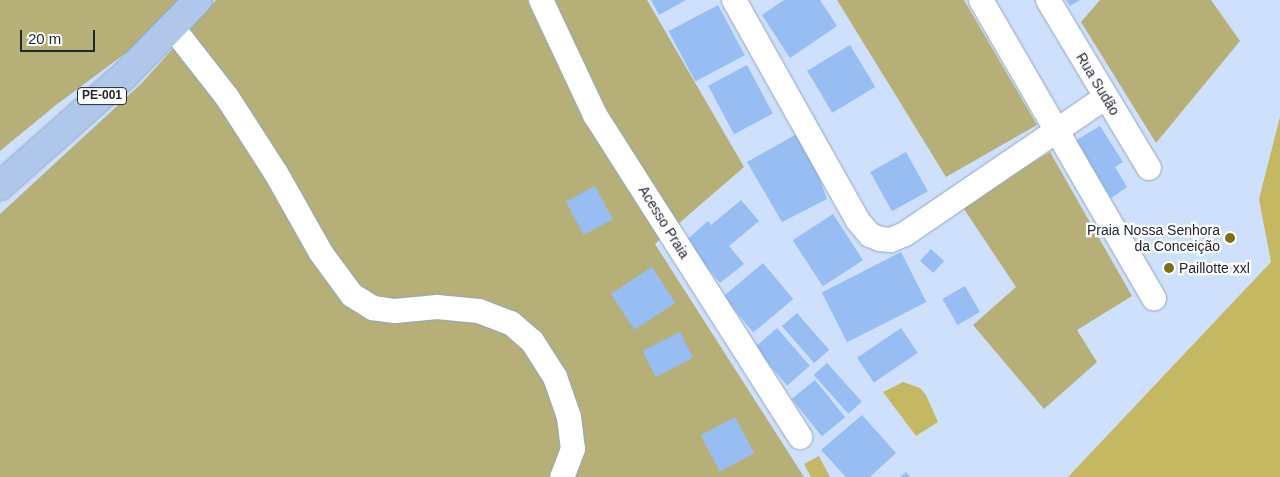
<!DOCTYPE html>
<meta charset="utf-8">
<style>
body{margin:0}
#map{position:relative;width:1280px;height:477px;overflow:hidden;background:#cee0fb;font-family:Arial,sans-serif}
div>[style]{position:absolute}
.green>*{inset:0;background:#b6b078}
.water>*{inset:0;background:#c4b962}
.building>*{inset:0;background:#97bdf3;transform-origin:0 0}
.roads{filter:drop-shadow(0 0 1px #95a6bf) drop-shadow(0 0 1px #95a6bf)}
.minor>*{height:24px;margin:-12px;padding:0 12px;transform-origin:12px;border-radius:12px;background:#fff}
.major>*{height:28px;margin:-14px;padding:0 14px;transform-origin:14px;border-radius:14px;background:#aec7eb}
.dots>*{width:14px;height:14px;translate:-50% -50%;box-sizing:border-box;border:2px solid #fff;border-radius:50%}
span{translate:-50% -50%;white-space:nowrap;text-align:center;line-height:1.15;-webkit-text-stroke:4.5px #fff;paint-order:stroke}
.shield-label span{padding:1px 4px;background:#fff;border:1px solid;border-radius:4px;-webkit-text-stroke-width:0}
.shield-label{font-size:12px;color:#212731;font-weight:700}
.street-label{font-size:14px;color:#212731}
.poi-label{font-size:14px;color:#212731}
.right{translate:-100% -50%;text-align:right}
.left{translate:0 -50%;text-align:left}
.scale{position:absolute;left:20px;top:30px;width:75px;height:22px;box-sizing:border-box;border:2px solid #212731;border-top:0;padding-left:6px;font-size:15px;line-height:18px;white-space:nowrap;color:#212731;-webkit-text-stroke:4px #fff;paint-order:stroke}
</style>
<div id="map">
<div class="green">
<i style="clip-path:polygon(0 0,197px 0,56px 105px,0 151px)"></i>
<i style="clip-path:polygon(216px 0,647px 0,744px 167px,655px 244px,804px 477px,0 477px,0 214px,142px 83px)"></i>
<i style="clip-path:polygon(837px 0,964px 0,1037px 125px,946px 177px)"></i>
<i style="clip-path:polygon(1100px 0,1211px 0,1240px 41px,1156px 143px,1081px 22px)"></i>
<i style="clip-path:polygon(1050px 152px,1132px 296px,1077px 330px,1097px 362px,1044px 409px,973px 325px,1016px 287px,962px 206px)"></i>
</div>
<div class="water">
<i style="clip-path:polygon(1280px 117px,1280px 477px,1068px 477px,1271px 262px,1259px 199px)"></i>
<i style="clip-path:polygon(903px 382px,920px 388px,926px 395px,938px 422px,916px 436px,883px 392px)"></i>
<i style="clip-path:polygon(819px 456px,830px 477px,811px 477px,804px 464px)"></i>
</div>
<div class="building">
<i style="clip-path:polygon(651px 0,686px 0,659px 15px)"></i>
<i style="clip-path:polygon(784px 0,820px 0,837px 26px,790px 58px,762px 15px)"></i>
<i style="clip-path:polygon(1066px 0,1080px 0,1070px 6px)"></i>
<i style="left:718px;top:5px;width:57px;height:56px;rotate:62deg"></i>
<i style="left:850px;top:45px;width:49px;height:50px;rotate:59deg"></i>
<i style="left:747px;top:65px;width:55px;height:44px;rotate:62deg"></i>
<i style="clip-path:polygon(1100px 126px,1123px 162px,1115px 167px,1127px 187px,1111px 198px,1075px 141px)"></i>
<i style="clip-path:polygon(802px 131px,827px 199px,782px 222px,747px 162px)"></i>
<i style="left:906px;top:152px;width:45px;height:41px;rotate:61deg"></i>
<i style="left:595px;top:186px;width:38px;height:33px;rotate:62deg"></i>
<i style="clip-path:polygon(741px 200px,759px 221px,729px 246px,744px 264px,720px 283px,685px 241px,708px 221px,711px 225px)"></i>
<i style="left:833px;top:214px;width:55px;height:48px;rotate:57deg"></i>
<i style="left:931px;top:249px;width:18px;height:16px;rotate:43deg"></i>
<i style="left:901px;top:252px;width:56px;height:89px;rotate:63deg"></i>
<i style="left:763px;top:263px;width:47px;height:52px;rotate:50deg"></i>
<i style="left:652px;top:267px;width:43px;height:49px;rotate:57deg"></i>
<i style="left:965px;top:286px;width:30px;height:26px;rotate:60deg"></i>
<i style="left:797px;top:313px;width:49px;height:20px;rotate:49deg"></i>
<i style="left:777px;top:328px;width:50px;height:30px;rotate:49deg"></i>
<i style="left:901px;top:328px;width:30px;height:53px;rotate:56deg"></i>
<i style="left:680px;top:332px;width:29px;height:42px;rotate:63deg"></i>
<i style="left:827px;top:363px;width:52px;height:18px;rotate:48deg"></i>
<i style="left:815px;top:380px;width:48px;height:30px;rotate:51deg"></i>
<i style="clip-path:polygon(862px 415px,896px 453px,870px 477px,846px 477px,821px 450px)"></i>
<i style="left:735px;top:417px;width:41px;height:39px;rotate:62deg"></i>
<i style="clip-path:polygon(906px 472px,910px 477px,900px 477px)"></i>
</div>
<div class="roads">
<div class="minor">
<i style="left:541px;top:0;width:127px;rotate:64.8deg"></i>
<i style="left:595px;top:115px;width:382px;rotate:57.5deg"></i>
<i style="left:734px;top:0;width:253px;rotate:60.7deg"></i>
<i style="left:858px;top:221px;width:18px;rotate:49deg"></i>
<i style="left:870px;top:235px;width:11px;rotate:22deg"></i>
<i style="left:880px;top:239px;width:11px;rotate:5deg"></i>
<i style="left:891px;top:240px;width:15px;rotate:-23deg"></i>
<i style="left:905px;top:234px;width:243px;rotate:-34.3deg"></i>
<i style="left:981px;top:0;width:345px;rotate:59.9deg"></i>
<i style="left:1048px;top:0;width:196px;rotate:59deg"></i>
<i style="left:173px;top:28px;width:88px;rotate:52deg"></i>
<i style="left:227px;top:97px;width:90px;rotate:57.2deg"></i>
<i style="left:276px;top:173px;width:92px;rotate:60.6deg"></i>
<i style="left:321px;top:253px;width:52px;rotate:53.6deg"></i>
<i style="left:352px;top:295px;width:25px;rotate:32deg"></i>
<i style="left:373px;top:308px;width:22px;rotate:8deg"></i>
<i style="left:395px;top:311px;width:42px;rotate:-5.4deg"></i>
<i style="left:437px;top:307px;width:42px;rotate:5.4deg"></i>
<i style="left:479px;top:311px;width:34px;rotate:21deg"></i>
<i style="left:511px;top:323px;width:28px;rotate:41deg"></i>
<i style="left:532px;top:341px;width:43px;rotate:57.4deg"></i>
<i style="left:555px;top:377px;width:42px;rotate:70.7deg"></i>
<i style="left:569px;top:417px;width:32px;rotate:83deg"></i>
<i style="left:573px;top:449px;width:30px;rotate:111deg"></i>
</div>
<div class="major">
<i style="left:0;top:186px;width:166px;rotate:-41.6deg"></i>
<i style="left:124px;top:76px;width:106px;rotate:-45.8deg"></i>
</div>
</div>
<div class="dots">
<i style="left:1230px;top:238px;background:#7b7010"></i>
<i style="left:1169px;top:268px;background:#7b7010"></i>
</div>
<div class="shield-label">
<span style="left:102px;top:96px">PE-001</span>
</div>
<div class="street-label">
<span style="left:1098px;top:84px;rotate:59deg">Rua Sudão</span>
<span style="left:664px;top:222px;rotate:58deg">Acesso Praia</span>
</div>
<div class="poi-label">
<span class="right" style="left:1220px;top:238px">Praia Nossa Senhora<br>da Conceição</span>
<span class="left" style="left:1179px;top:268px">Paillotte xxl</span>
</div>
<div class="scale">20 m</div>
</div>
